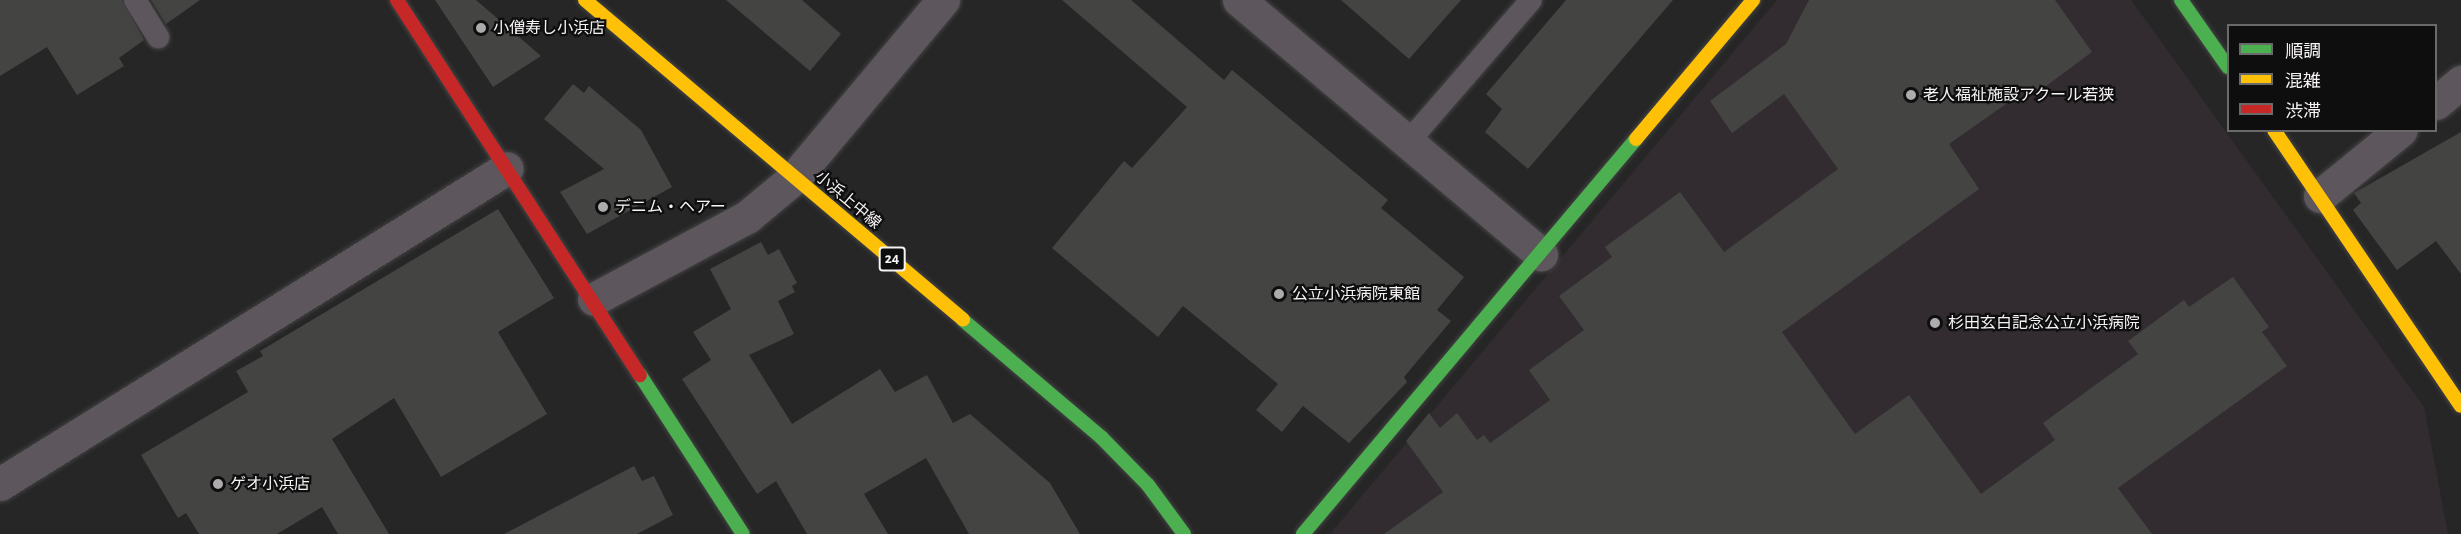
<!DOCTYPE html>
<meta charset="utf-8">
<style>
body{margin:0}
#map{position:relative;width:2461px;height:534px;overflow:hidden;background:#262626;font-family:"Alegreya Sans","Noto Sans JP",sans-serif}
div>[style]{position:absolute}
.built>*{inset:0;background:#322c31}
.building>*{inset:0;background:#444443}
.roads{filter:drop-shadow(0 0 2px #434343) drop-shadow(0 0 2px #434343)}
.lane>*{height:22px;margin:-11px;padding:0 11px;transform-origin:11px;border-radius:11px;background:#5d565c}
.street>*{height:33px;margin:-16.5px;padding:0 16.5px;transform-origin:16.5px;border-radius:16.5px;background:#5d565c}
.fast>*{height:14px;margin:-7px;padding:0 7px;transform-origin:7px;border-radius:7px;background:#4caf50}
.slow>*{height:14px;margin:-7px;padding:0 7px;transform-origin:7px;border-radius:7px;background:#ffc107}
.jam>*{height:14px;margin:-7px;padding:0 7px;transform-origin:7px;border-radius:7px;background:#c62828}
.dots>*{width:16px;height:16px;translate:-50% -50%;box-sizing:border-box;border:3px solid #0f0e0f;border-radius:50%}
span{translate:-50% -50%;white-space:nowrap;text-align:center;line-height:1.15;-webkit-text-stroke:4.5px #0f0e0f;paint-order:stroke}
.shield-label span{padding:2px 4px;background:#0f0e0f;border:2px solid;border-radius:4px;-webkit-text-stroke-width:0}
.shield-label{font-size:15px;color:#f5f3f4;font-weight:700}
.poi-label{font-size:16px;color:#f5f3f4}
.left{translate:0 -50%;text-align:left}
.street-label{font-size:16px;color:#f5f3f4}
.legend{position:absolute;left:2227px;top:24px;width:210px;height:108px;box-sizing:border-box;background:#0f0e0f;border:2px solid #6b6a6b;margin:0;padding:8px 10px;list-style:none;font-size:18px;color:#f5f3f4}
.legend li{display:flex;align-items:center;gap:12px;height:30px}
.legend b{width:30px;border:2px solid #6b6a6b}
</style>
<div id="map">
<div class="built">
<i style="clip-path:polygon(1777px 0,2131px 0,2424px 407px,2448px 534px,1330px 534px)"></i>
</div>
<div class="building">
<i style="clip-path:polygon(0 0,122px 0,144px 40px,119px 58px,124px 66px,77px 95px,47px 47px,0 76px)"></i>
<i style="clip-path:polygon(151px 0,200px 0,166px 24px)"></i>
<i style="clip-path:polygon(435px 0,476px 0,541px 56px,493px 87px)"></i>
<i style="clip-path:polygon(726px 0,802px 0,841px 34px,810px 71px)"></i>
<i style="clip-path:polygon(1062px 0,1131px 0,1224px 80px,1232px 70px,1388px 200px,1381px 208px,1464px 277px,1437px 310px,1451px 321px,1404px 377px,1407px 382px,1349px 443px,1303px 406px,1282px 432px,1256px 410px,1278px 384px,1183px 306px,1158px 337px,1052px 248px,1124px 161px,1132px 168px,1187px 107px)"></i>
<i style="clip-path:polygon(1341px 0,1461px 0,1409px 59px)"></i>
<i style="clip-path:polygon(1566px 0,1673px 0,1528px 169px,1485px 132px,1502px 109px,1486px 94px)"></i>
<i style="clip-path:polygon(1809px 0,2055px 0,2092px 52px,2038px 92px,2033px 85px,1949px 144px,1979px 189px,1782px 332px,1855px 434px,1909px 395px,1981px 494px,2055px 440px,2043px 423px,2138px 354px,2128px 341px,2184px 300px,2189px 307px,2233px 277px,2269px 327px,2262px 332px,2287px 366px,2118px 488px,2152px 534px,1384px 534px,1443px 492px,1406px 441px,1429px 413px,1440px 428px,1457px 413px,1477px 440px,1484px 435px,1490px 443px,1550px 400px,1529px 370px,1584px 330px,1559px 296px,1612px 257px,1605px 247px,1680px 192px,1724px 252px,1838px 169px,1784px 94px,1732px 133px,1710px 101px,1786px 44px)"></i>
<i style="clip-path:polygon(573px 84px,584px 93px,589px 86px,641px 130px,672px 187px,587px 234px,560px 192px,604px 169px,544px 119px)"></i>
<i style="clip-path:polygon(2461px 132px,2461px 274px,2436px 241px,2397px 270px,2353px 210px,2361px 203px,2354px 193px)"></i>
<i style="clip-path:polygon(498px 209px,554px 298px,498px 332px,547px 414px,441px 477px,394px 398px,332px 439px,389px 534px,338px 534px,322px 507px,277px 534px,199px 534px,186px 513px,178px 518px,141px 455px,248px 392px,236px 371px,263px 356px,260px 351px)"></i>
<i style="clip-path:polygon(761px 242px,768px 255px,779px 249px,797px 283px,792px 286px,795px 292px,778px 301px,794px 334px,749px 355px,792px 424px,880px 369px,895px 392px,927px 375px,953px 423px,970px 414px,1050px 483px,1080px 534px,969px 534px,926px 458px,864px 494px,888px 534px,807px 534px,776px 481px,757px 494px,682px 379px,711px 360px,693px 332px,731px 309px,710px 269px)"></i>
<i style="clip-path:polygon(634px 466px,642px 481px,654px 476px,673px 515px,637px 534px,504px 534px)"></i>
</div>
<div class="roads">
<div class="lane">
<i style="left:135px;top:0;width:44px;rotate:58.1deg"></i>
<i style="left:1409px;top:141px;width:186px;rotate:-49.1deg"></i>
</div>
<div class="street">
<i style="left:1239px;top:0;width:395px;rotate:40.1deg"></i>
<i style="left:2436px;top:103px;width:33px;rotate:-40deg"></i>
<i style="left:2320px;top:196px;width:104px;rotate:-39.2deg"></i>
<i style="left:594px;top:299px;width:174px;rotate:-28.2deg"></i>
<i style="left:747px;top:217px;width:62px;rotate:-39.8deg"></i>
<i style="left:795px;top:177px;width:231px;rotate:-50.1deg"></i>
<i style="left:0;top:484px;width:597px;rotate:-31.93deg"></i>
</div>
<div class="fast">
<i style="left:2181px;top:0;width:82px;rotate:55deg"></i>
<i style="left:963px;top:320px;width:181px;rotate:40.3deg"></i>
<i style="left:1101px;top:437px;width:67px;rotate:45.6deg"></i>
<i style="left:1148px;top:485px;width:61px;rotate:53.7deg"></i>
<i style="left:640px;top:375px;width:189px;rotate:57.1deg"></i>
<i style="left:1303px;top:534px;width:517px;rotate:-49.87deg"></i>
</div>
<div class="slow">
<i style="left:585px;top:0;width:495px;rotate:40.2deg"></i>
<i style="left:2274px;top:130px;width:333px;rotate:55.9deg"></i>
<i style="left:1636px;top:139px;width:182px;rotate:-49.9deg"></i>
</div>
<div class="jam">
<i style="left:397px;top:0;width:447px;rotate:57.1deg"></i>
</div>
</div>
<div class="dots">
<i style="left:481px;top:28px;background:#adabac"></i>
<i style="left:1911px;top:95px;background:#adabac"></i>
<i style="left:603px;top:207px;background:#adabac"></i>
<i style="left:1279px;top:294px;background:#adabac"></i>
<i style="left:1935px;top:323px;background:#adabac"></i>
<i style="left:218px;top:484px;background:#adabac"></i>
</div>
<div class="shield-label">
<span style="left:892px;top:259px">24</span>
</div>
<div class="poi-label">
<span class="left" style="left:493px;top:28px">小僧寿し小浜店</span>
<span class="left" style="left:1923px;top:95px">老人福祉施設アクール若狭</span>
<span class="left" style="left:615px;top:207px">デニム・ヘアー</span>
<span class="left" style="left:1292px;top:294px">公立小浜病院東館</span>
<span class="left" style="left:1948px;top:323px">杉田玄白記念公立小浜病院</span>
<span class="left" style="left:230px;top:484px">ゲオ小浜店</span>
</div>
<div class="street-label">
<span style="left:848px;top:200px;rotate:40deg">小浜上中線</span>
</div>
<ul class="legend">
<li><b style="height:8px;background:#4caf50"></b>順調</li>
<li><b style="height:8px;background:#ffc107"></b>混雑</li>
<li><b style="height:8px;background:#c62828"></b>渋滞</li>
</ul>
</div>
